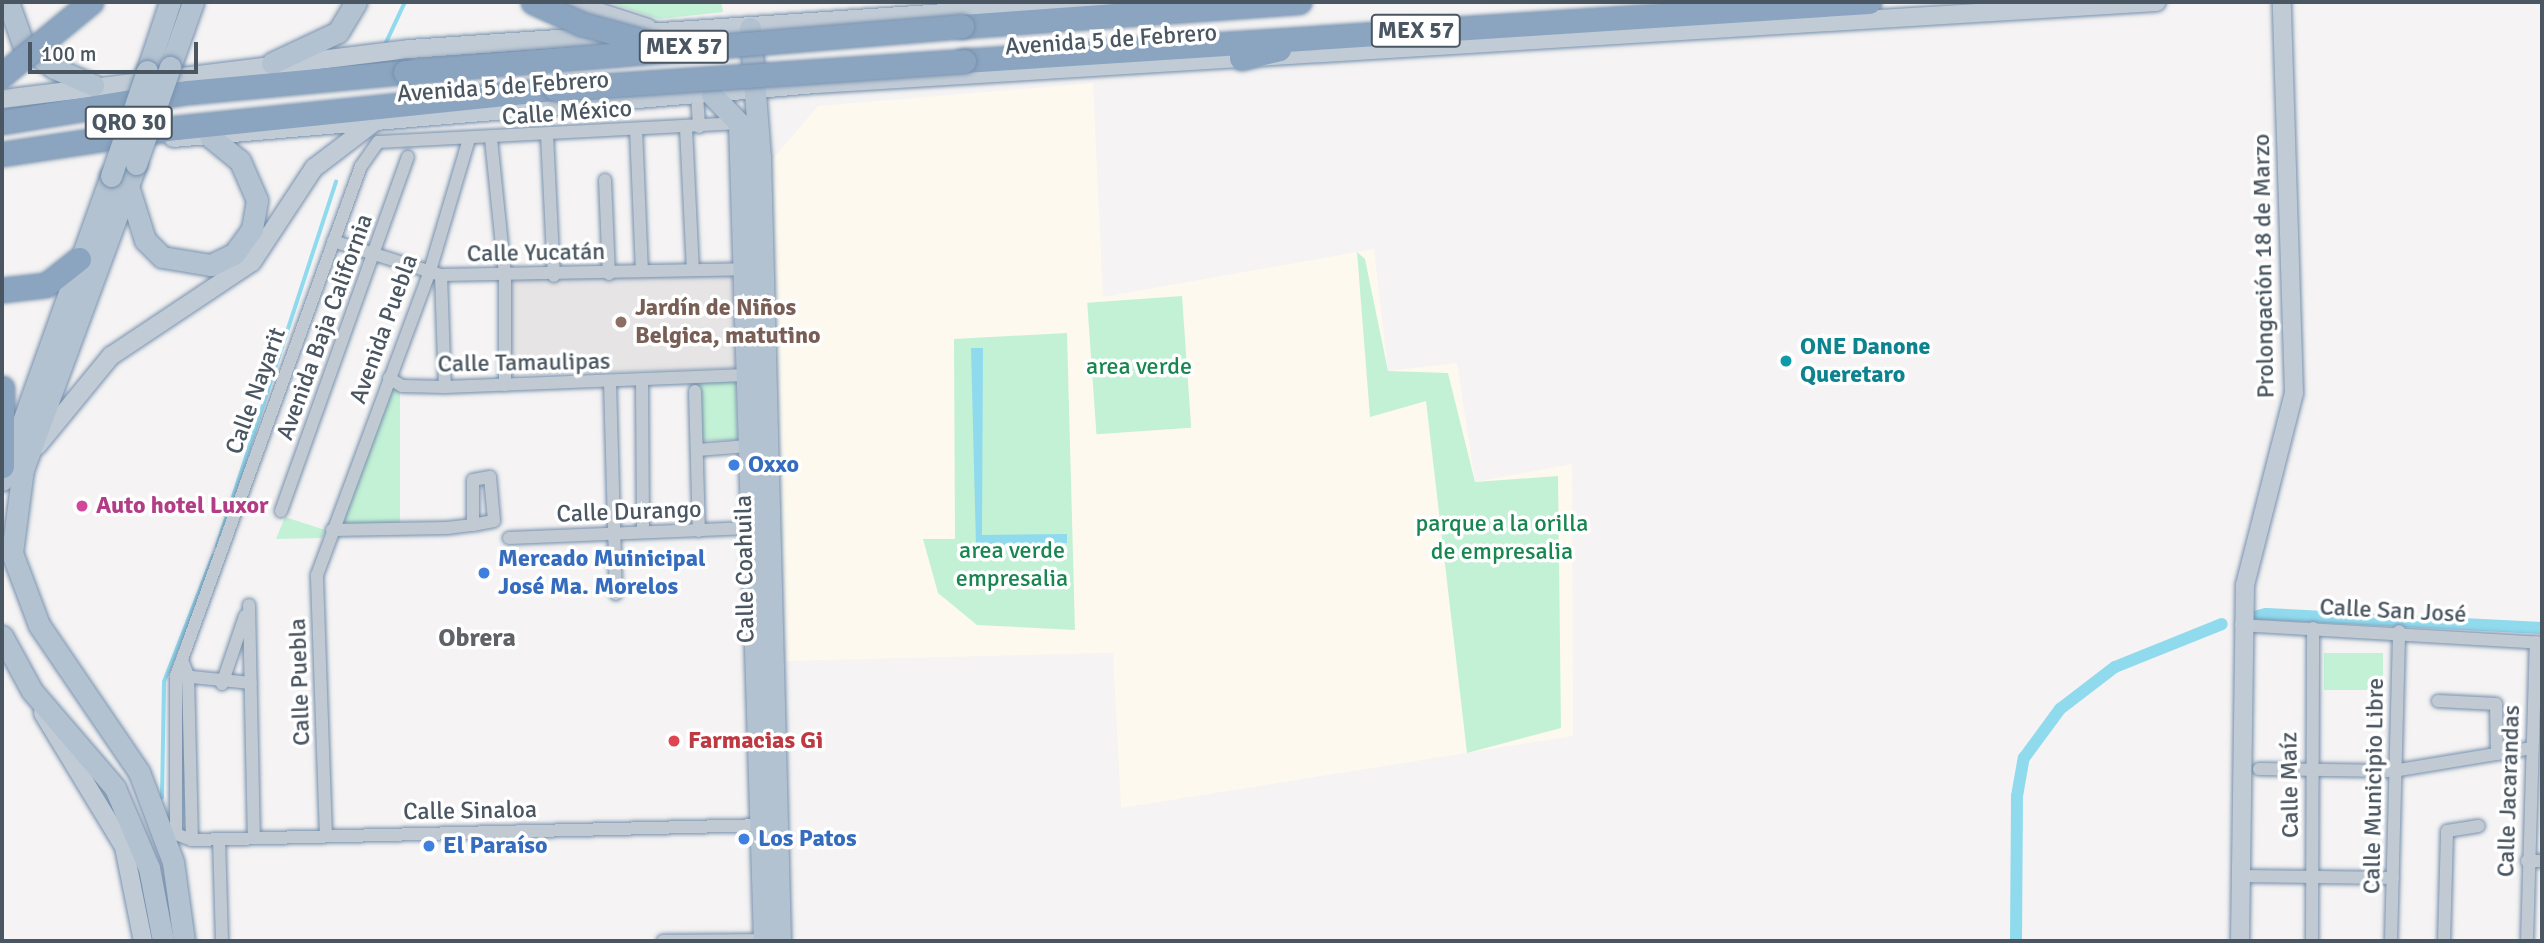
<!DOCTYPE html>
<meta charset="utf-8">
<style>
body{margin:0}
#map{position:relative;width:2544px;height:943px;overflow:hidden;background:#f5f3f3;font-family:Signika,sans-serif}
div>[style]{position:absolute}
.commercial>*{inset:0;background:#fdf9ef}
.education>*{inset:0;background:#e6e4e5;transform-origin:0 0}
.green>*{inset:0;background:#c3f1d5;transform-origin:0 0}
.water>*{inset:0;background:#90daee}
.stream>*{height:3.5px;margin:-1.75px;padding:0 1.75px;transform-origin:1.75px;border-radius:1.75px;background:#90daee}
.canal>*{height:12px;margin:-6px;padding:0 6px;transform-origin:6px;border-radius:6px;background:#90daee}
.roads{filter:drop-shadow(0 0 2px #7690ad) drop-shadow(0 0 2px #7690ad)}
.street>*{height:12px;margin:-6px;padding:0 6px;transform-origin:6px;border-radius:6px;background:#c1cad2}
.secondary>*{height:18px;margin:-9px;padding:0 9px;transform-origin:9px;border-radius:9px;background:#c1cbd6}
.primary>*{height:21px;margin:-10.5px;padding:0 10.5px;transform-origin:10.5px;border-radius:10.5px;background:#b3c2d1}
.highway>*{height:23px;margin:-11.5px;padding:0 11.5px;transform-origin:11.5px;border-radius:11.5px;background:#8ba5c1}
.bridges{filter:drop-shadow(0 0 2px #7690ad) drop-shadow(0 0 2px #7690ad)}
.primary-bridge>*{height:21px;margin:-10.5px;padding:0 10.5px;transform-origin:10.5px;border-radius:10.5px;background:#b3c2d1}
.highway-bridge>*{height:23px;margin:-11.5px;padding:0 11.5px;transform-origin:11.5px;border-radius:11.5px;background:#8ba5c1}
.dots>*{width:19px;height:19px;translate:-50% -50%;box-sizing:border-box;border:4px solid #fff;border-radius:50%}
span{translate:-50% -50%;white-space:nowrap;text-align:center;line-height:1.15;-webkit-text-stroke:7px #fff;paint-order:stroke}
.shield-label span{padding:2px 5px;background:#fff;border:2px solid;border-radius:5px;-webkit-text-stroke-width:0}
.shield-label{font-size:23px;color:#4a5661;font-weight:700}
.street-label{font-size:24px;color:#4a5661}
.education-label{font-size:24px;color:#785e54;font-weight:700}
.left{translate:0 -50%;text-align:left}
.culture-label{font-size:24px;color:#0d838f;font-weight:700}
.park-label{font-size:24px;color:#17864f}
.shop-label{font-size:24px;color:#366cbe;font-weight:700}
.hotel-label{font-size:24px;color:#b23c85;font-weight:700}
.health-label{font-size:24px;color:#be3a42;font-weight:700}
.neighbourhood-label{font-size:26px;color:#5f6368;font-weight:700}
.frame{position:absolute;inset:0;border:4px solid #4a5661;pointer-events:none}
.scale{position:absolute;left:28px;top:42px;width:170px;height:32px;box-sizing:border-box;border:4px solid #4a5661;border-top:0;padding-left:9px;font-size:21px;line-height:24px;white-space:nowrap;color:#4a5661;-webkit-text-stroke:5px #fff;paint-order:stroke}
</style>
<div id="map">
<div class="commercial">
<i style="clip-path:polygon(1093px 83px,1103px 297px,1374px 249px,1388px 371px,1457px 363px,1475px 482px,1572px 464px,1573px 736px,1121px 808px,1113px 653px,786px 661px,769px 163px,818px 106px)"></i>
</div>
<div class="education">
<i style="left:732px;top:272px;width:96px;height:224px;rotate:88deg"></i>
</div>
<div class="green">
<i style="clip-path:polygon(608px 2px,721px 2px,723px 12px,659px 19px)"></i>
<i style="clip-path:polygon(1357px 252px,1365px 259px,1388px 371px,1448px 373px,1475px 482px,1558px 476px,1561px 728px,1467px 753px,1426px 401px,1370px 417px)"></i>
<i style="left:1182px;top:296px;width:132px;height:95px;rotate:86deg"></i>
<i style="clip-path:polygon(1067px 333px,1075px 630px,977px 625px,938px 593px,923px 539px,955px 539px,954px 339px)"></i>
<i style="left:736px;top:380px;width:60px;height:39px;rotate:89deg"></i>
<i style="clip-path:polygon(388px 390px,400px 390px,400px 529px,337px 531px)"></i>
<i style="clip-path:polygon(285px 517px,325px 530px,322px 538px,276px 539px)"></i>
<i style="left:2324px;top:653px;width:59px;height:37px"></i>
</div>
<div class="water">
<i style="clip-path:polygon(971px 348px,983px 348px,982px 535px,1067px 534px,1067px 543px,976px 546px)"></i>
</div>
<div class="stream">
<i style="left:384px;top:47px;width:50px;rotate:-65deg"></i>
<i style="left:217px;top:546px;width:383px;rotate:-71.9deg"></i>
<i style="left:162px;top:798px;width:116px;rotate:-89deg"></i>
<i style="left:164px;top:682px;width:135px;rotate:-68.7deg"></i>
</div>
<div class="canal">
<i style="left:2246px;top:619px;width:21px;rotate:-14deg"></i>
<i style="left:2266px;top:614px;width:276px;rotate:2.9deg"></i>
<i style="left:2016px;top:941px;width:145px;rotate:-89.6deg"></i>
<i style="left:2017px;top:796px;width:39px;rotate:-80deg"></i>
<i style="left:2024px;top:758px;width:61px;rotate:-53.7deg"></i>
<i style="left:2060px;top:709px;width:69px;rotate:-37.4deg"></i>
<i style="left:2115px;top:667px;width:115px;rotate:-21.9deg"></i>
</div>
<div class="roads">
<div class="street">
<i style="left:697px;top:96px;width:31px;rotate:86deg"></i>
<i style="left:740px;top:123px;width:362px;rotate:177deg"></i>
<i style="left:378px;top:142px;width:29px;rotate:125deg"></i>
<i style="left:361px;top:166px;width:543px;rotate:109.94deg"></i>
<i style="left:176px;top:676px;width:158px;rotate:90deg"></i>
<i style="left:176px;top:834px;width:17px;rotate:21deg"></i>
<i style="left:192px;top:840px;width:571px;rotate:-1.5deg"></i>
<i style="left:686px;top:128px;width:142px;rotate:87.2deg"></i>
<i style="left:636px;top:129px;width:142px;rotate:87.6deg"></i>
<i style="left:547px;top:135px;width:141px;rotate:87.2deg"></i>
<i style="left:491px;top:139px;width:136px;rotate:84.1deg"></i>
<i style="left:505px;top:274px;width:111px;rotate:90deg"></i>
<i style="left:605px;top:180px;width:94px;rotate:87.6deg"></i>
<i style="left:333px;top:241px;width:113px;rotate:17.5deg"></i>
<i style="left:441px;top:275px;width:303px;rotate:-1.1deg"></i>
<i style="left:441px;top:275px;width:112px;rotate:88deg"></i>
<i style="left:389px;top:378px;width:15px;rotate:32deg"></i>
<i style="left:402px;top:386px;width:43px;rotate:1.3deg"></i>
<i style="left:445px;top:387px;width:301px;rotate:-2.3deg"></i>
<i style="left:610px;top:382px;width:212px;rotate:88.4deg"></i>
<i style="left:642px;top:382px;width:150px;rotate:89.6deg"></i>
<i style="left:695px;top:391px;width:140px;rotate:88.4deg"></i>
<i style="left:698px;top:450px;width:50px;rotate:-4.6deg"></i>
<i style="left:281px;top:511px;width:376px;rotate:-70.3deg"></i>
<i style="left:332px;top:530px;width:115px;rotate:-1deg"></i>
<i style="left:447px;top:528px;width:26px;rotate:-7deg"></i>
<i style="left:473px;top:525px;width:21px;rotate:-11deg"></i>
<i style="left:494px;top:521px;width:44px;rotate:-95.2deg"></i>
<i style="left:490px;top:477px;width:17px;rotate:170deg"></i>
<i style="left:473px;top:480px;width:45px;rotate:90deg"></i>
<i style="left:509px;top:538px;width:241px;rotate:-2.4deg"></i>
<i style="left:249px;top:605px;width:233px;rotate:88.8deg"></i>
<i style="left:2241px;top:625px;width:302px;rotate:3.4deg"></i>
<i style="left:182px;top:660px;width:17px;rotate:69deg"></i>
<i style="left:188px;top:676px;width:164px;rotate:88.6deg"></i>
<i style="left:182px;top:676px;width:69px;rotate:5.8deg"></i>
<i style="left:222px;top:684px;width:72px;rotate:-71.3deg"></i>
<i style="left:2438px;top:701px;width:58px;rotate:3deg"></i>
<i style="left:2496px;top:704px;width:50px;rotate:88.9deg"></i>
<i style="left:2259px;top:769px;width:134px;rotate:0.9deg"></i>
<i style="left:2393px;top:771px;width:141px;rotate:-9.4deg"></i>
<i style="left:326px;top:836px;width:261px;rotate:-92deg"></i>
<i style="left:317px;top:575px;width:321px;rotate:-69.6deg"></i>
<i style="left:429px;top:274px;width:141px;rotate:-73.5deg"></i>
<i style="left:219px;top:839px;width:102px;rotate:88.3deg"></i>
<i style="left:2527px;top:861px;width:15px"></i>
<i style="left:2241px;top:876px;width:152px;rotate:0.8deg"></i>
<i style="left:663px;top:941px;width:101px;rotate:-0.6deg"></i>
<i style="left:2312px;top:941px;width:313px;rotate:-89.8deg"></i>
<i style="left:2391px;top:941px;width:310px;rotate:-88.5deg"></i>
<i style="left:2444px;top:941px;width:110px;rotate:-88.4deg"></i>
<i style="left:2447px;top:831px;width:32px;rotate:-9deg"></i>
<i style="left:2527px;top:941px;width:299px;rotate:-88.3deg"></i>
</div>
<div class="secondary">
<i style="left:568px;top:2px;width:84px;rotate:18deg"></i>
<i style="left:2px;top:99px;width:410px;rotate:-7deg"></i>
<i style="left:409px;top:49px;width:703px;rotate:-3.84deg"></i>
<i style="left:173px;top:138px;width:645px;rotate:-4.8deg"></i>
<i style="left:816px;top:84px;width:1343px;rotate:-3.5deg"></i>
<i style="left:37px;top:446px;width:117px;rotate:-50.6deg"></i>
<i style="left:111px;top:356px;width:169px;rotate:-33.7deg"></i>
<i style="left:252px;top:262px;width:113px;rotate:-56.6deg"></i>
<i style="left:314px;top:168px;width:74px;rotate:-37.3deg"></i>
<i style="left:43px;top:713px;width:157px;rotate:58.8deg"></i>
<i style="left:124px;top:847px;width:96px;rotate:78.6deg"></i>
<i style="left:2240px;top:941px;width:356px;rotate:-89.2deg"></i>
<i style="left:2245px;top:585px;width:198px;rotate:-75.7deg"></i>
<i style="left:2294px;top:393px;width:391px;rotate:-91.8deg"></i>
</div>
<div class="primary">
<i style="left:8px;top:2px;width:45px;rotate:70.3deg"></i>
<i style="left:23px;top:44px;width:39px;rotate:38deg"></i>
<i style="left:54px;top:68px;width:43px;rotate:23.6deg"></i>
<i style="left:750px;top:28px;width:129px;rotate:85.6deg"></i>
<i style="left:760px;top:157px;width:784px;rotate:88.54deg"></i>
<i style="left:272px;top:63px;width:73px;rotate:-25.2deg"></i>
<i style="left:338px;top:32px;width:35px;rotate:-59deg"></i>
<i style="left:170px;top:67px;width:69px;rotate:-70.5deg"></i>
<i style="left:147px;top:71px;width:73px;rotate:-71.6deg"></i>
<i style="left:712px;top:95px;width:39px;rotate:46deg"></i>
<i style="left:739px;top:123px;width:818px;rotate:88.25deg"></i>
<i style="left:136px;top:164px;width:325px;rotate:110.3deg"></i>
<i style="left:23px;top:469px;width:85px;rotate:97.5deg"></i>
<i style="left:12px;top:553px;width:77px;rotate:69.4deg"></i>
<i style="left:39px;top:625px;width:178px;rotate:55.8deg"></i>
<i style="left:139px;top:772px;width:96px;rotate:69.3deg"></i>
<i style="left:173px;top:862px;width:80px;rotate:82.1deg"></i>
<i style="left:128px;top:186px;width:57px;rotate:72.5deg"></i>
<i style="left:145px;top:240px;width:24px;rotate:45deg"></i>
<i style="left:162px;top:257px;width:50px;rotate:9.3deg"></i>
<i style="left:211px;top:265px;width:25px;rotate:-26deg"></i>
<i style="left:234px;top:254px;width:31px;rotate:-54deg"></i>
<i style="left:252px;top:229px;width:29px;rotate:-80deg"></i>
<i style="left:257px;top:200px;width:43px;rotate:-113.6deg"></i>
<i style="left:240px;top:161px;width:38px;rotate:-141deg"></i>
<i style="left:2px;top:480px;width:323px;rotate:-70.3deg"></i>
<i style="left:2px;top:636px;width:63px;rotate:61.4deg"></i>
<i style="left:32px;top:691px;width:128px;rotate:49.4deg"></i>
<i style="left:115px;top:788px;width:87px;rotate:67deg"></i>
<i style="left:149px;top:868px;width:74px;rotate:79.1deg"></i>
</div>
<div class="highway">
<i style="left:962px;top:26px;width:338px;rotate:-4.1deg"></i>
<i style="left:1241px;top:58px;width:39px;rotate:-13deg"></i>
<i style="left:964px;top:61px;width:907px;rotate:-3.73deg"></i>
<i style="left:2px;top:122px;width:188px;rotate:-9.2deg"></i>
<i style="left:188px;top:92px;width:218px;rotate:-5.3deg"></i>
<i style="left:2px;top:154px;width:176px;rotate:-8.5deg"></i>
<i style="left:176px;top:128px;width:381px;rotate:-5.9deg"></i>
<i style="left:2px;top:290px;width:44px;rotate:-6.5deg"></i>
<i style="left:46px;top:285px;width:42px;rotate:-38.2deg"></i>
<i style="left:2px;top:388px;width:78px;rotate:90deg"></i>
</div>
</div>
<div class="bridges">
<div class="primary-bridge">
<i style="left:136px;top:164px;width:103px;rotate:-70.7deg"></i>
<i style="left:111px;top:176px;width:111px;rotate:-71.1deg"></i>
</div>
<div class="highway-bridge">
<i style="left:533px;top:2px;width:54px;rotate:24.2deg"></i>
<i style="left:582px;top:24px;width:76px;rotate:15.3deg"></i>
<i style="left:405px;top:72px;width:559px;rotate:-4.72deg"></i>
<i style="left:2px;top:75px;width:115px;rotate:-39.4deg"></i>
<i style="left:555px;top:89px;width:410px;rotate:-3.9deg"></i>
</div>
</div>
<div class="dots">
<i style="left:621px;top:322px;background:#8d6e63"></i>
<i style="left:1786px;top:361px;background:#0f9aa8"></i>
<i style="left:734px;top:465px;background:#3f7fe0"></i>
<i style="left:82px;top:506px;background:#d1479c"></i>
<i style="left:484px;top:573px;background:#3f7fe0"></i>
<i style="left:674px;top:741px;background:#e0444e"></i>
<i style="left:744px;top:839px;background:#3f7fe0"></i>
<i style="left:429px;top:846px;background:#3f7fe0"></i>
</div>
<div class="shield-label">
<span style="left:1416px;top:31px">MEX 57</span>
<span style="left:684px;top:47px">MEX 57</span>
<span style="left:129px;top:123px">QRO 30</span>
</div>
<div class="street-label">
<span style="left:1111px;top:40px;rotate:-4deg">Avenida 5 de Febrero</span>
<span style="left:503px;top:87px;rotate:-4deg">Avenida 5 de Febrero</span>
<span style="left:567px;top:113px;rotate:-4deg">Calle México</span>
<span style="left:536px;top:253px;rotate:-1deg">Calle Yucatán</span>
<span style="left:2264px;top:266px;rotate:-91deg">Prolongación 18 de Marzo</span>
<span style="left:325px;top:327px;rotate:-70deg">Avenida Baja California</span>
<span style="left:384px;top:329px;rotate:-70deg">Avenida Puebla</span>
<span style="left:524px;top:363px;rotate:-1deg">Calle Tamaulipas</span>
<span style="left:256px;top:391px;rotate:-70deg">Calle Nayarit</span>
<span style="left:629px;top:512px;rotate:-2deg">Calle Durango</span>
<span style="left:745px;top:569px;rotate:-91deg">Calle Coahuila</span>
<span style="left:2393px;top:611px;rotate:3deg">Calle San José</span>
<span style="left:300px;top:682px;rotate:-92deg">Calle Puebla</span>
<span style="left:2290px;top:785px;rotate:-91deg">Calle Maíz</span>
<span style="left:2374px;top:786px;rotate:-89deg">Calle Municipio Libre</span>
<span style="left:2509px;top:791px;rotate:-88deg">Calle Jacarandas</span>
<span style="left:470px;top:811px;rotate:-1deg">Calle Sinaloa</span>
</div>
<div class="education-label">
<span class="left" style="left:635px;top:322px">Jardín de Niños<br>Belgica, matutino</span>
</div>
<div class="culture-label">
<span class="left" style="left:1800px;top:361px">ONE Danone<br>Queretaro</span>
</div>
<div class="park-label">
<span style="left:1139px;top:367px">area verde</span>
<span style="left:1502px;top:538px">parque a la orilla<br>de empresalia</span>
<span style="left:1012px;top:565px">area verde<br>empresalia</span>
</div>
<div class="shop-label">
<span class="left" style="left:748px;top:465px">Oxxo</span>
<span class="left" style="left:498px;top:573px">Mercado Muinicipal<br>José Ma. Morelos</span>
<span class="left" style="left:758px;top:839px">Los Patos</span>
<span class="left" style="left:443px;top:846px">El Paraíso</span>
</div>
<div class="hotel-label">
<span class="left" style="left:96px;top:506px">Auto hotel Luxor</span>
</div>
<div class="health-label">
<span class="left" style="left:688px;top:741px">Farmacias Gi</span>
</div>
<div class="neighbourhood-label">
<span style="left:477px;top:639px">Obrera</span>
</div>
<div class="frame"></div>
<div class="scale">100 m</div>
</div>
